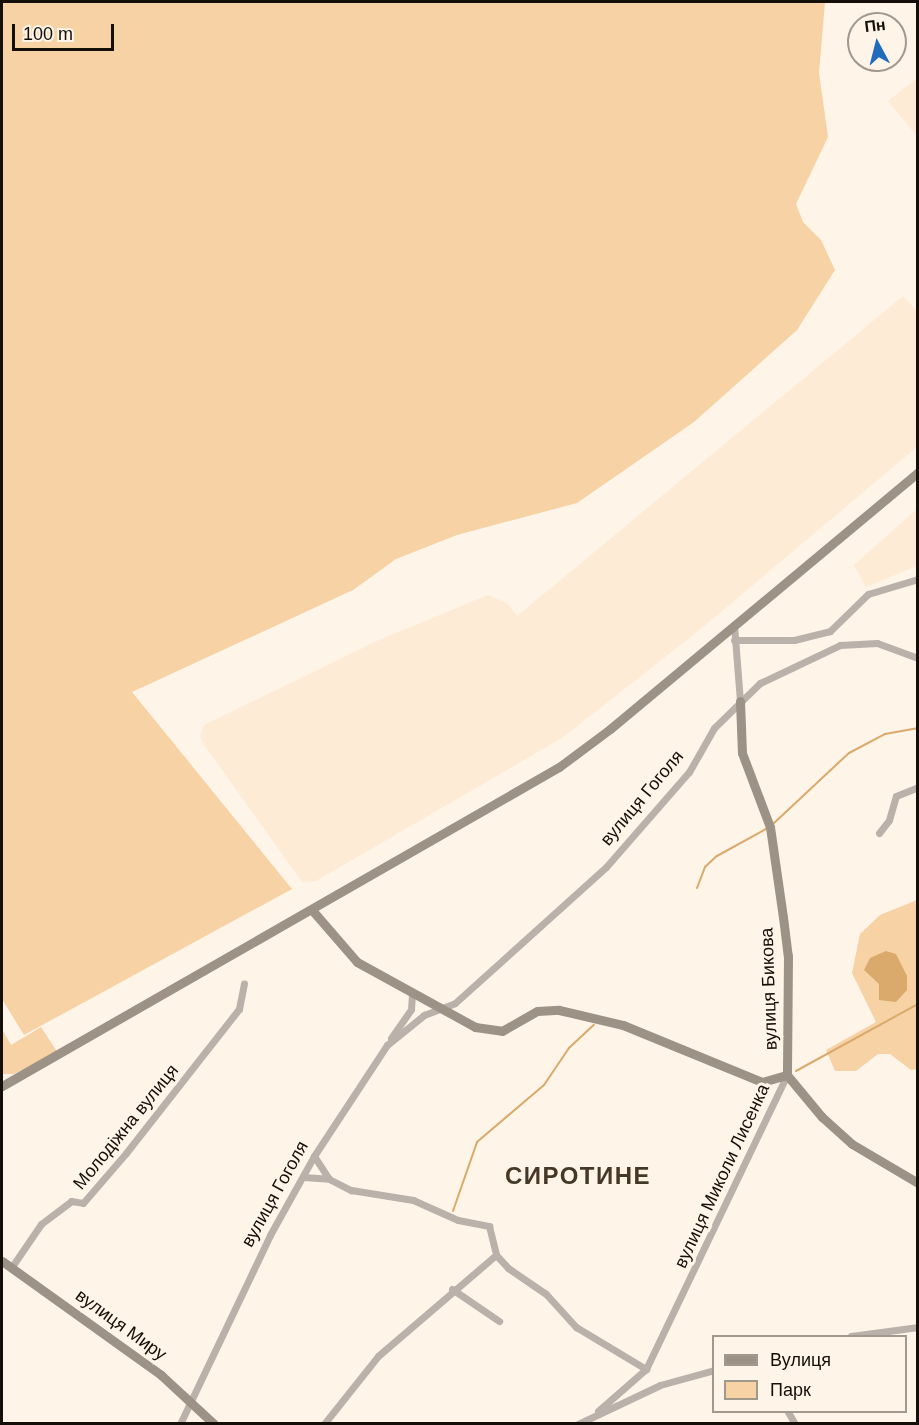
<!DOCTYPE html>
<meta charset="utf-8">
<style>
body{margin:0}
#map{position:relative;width:919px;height:1425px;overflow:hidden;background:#fff4e8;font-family:Arial,sans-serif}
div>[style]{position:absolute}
.built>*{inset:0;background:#fdebd5}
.green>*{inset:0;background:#f6d2a5}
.water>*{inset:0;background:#d9aa6b}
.stream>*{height:2px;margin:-1px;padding:0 1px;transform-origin:1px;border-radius:1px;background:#d9aa6b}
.street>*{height:7px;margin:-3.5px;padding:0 3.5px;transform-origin:3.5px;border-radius:3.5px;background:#bab2aa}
.secondary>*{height:9px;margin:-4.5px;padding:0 4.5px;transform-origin:4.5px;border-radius:4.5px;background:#9c9285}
span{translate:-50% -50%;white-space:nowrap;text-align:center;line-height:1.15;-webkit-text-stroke:6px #fff4e8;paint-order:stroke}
.street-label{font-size:18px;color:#140f08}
.district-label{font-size:24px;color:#453827;font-weight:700;letter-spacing:1.5px}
.frame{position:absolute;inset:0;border:3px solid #140f08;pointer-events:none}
.legend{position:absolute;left:712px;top:1335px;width:195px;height:78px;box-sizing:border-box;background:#fff4e8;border:2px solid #a1988e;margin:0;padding:8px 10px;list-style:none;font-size:18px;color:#140f08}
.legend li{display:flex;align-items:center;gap:12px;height:30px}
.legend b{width:30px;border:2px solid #a1988e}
.north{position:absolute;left:847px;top:12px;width:60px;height:60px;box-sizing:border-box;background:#fff4e8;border:2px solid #a1988e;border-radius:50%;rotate:353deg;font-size:16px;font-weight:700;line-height:24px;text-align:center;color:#140f08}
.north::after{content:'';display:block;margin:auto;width:21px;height:27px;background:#206cbb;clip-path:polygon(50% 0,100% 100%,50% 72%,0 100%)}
.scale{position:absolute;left:12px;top:24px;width:102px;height:27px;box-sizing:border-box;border:3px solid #140f08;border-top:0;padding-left:8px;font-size:18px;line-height:21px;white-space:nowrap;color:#140f08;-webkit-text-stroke:4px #fff4e8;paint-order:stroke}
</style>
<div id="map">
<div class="built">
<i style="clip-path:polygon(917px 78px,917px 136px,888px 101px)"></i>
<i style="clip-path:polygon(903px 296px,917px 311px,917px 447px,697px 632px,562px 738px,316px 881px,302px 882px,203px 743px,200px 736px,204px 725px,379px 640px,488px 595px,507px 603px,517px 616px)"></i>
<i style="clip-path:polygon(917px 509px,917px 566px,866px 587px,854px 565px)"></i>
</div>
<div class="green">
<i style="clip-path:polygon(2px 2px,825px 2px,819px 73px,828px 137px,796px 204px,803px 222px,821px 240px,835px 270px,797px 330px,694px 422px,577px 503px,457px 535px,396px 559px,353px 590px,132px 692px,292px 889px,24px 1035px,2px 999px)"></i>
<i style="clip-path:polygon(917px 900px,917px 1069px,911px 1070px,890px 1054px,878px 1054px,856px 1071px,835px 1071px,826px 1050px,876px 1022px,852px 973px,860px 934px,880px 915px)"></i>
<i style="clip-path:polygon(41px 1027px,58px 1053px,14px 1074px,2px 1074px,2px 1029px,11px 1045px)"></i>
</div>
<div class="water">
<i style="clip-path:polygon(886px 951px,896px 954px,907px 976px,907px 990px,896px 1002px,879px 1000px,879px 984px,864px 970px,870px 958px)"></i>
</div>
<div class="stream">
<i style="left:773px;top:824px;width:104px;rotate:-43.1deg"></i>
<i style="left:849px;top:753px;width:41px;rotate:-27.8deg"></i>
<i style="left:885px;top:734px;width:34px;rotate:-10deg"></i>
<i style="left:697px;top:888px;width:22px;rotate:-69deg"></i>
<i style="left:705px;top:867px;width:16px;rotate:-43deg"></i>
<i style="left:717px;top:856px;width:56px;rotate:-28.9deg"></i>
<i style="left:796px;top:1071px;width:139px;rotate:-28.8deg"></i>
<i style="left:453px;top:1211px;width:73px;rotate:-70.8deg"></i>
<i style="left:477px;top:1142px;width:88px;rotate:-40.4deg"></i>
<i style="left:544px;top:1085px;width:45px;rotate:-56deg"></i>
<i style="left:569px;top:1048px;width:34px;rotate:-43deg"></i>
</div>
<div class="street">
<i style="left:734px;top:625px;width:76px;rotate:85.5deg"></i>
<i style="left:734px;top:640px;width:60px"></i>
<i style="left:794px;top:640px;width:37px;rotate:-14deg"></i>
<i style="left:830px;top:631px;width:53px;rotate:-44.2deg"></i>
<i style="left:868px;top:594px;width:52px;rotate:-16.7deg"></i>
<i style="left:879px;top:833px;width:16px;rotate:-52deg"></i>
<i style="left:889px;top:820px;width:25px;rotate:-74deg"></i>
<i style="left:896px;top:796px;width:24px;rotate:-22deg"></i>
<i style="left:391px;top:1038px;width:35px;rotate:-55deg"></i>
<i style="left:411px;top:1009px;width:16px;rotate:-86deg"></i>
<i style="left:314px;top:1156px;width:27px;rotate:57deg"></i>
<i style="left:303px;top:1177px;width:26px;rotate:4deg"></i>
<i style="left:329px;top:1179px;width:25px;rotate:27deg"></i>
<i style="left:351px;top:1190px;width:63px;rotate:9.2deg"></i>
<i style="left:413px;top:1200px;width:49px;rotate:24deg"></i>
<i style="left:458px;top:1220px;width:32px;rotate:11deg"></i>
<i style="left:489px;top:1226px;width:30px;rotate:76deg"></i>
<i style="left:496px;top:1255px;width:18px;rotate:47deg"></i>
<i style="left:508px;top:1268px;width:46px;rotate:34.4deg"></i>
<i style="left:546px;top:1294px;width:45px;rotate:47.7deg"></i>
<i style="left:576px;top:1327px;width:82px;rotate:31deg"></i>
<i style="left:11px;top:1268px;width:53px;rotate:-55.7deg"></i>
<i style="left:41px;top:1224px;width:38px;rotate:-37deg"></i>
<i style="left:71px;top:1201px;width:12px;rotate:9deg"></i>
<i style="left:83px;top:1203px;width:66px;rotate:-49.3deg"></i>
<i style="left:126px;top:1153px;width:183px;rotate:-51.9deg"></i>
<i style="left:239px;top:1009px;width:26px;rotate:-79deg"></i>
<i style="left:452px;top:1289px;width:57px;rotate:34.2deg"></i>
<i style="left:851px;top:1336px;width:68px;rotate:-7.7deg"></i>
<i style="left:598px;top:1411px;width:64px;rotate:-41.2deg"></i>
<i style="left:646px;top:1369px;width:326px;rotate:-64.4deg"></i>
<i style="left:788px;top:1412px;width:14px;rotate:60deg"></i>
<i style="left:180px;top:1424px;width:209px;rotate:-64.5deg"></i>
<i style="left:270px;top:1235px;width:90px;rotate:-60.9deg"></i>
<i style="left:314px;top:1156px;width:133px;rotate:-56.7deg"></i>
<i style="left:387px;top:1045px;width:48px;rotate:-39deg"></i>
<i style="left:424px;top:1015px;width:33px;rotate:-21deg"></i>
<i style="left:455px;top:1003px;width:203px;rotate:-42deg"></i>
<i style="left:606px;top:867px;width:126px;rotate:-48.9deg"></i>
<i style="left:689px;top:772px;width:51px;rotate:-60.4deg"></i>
<i style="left:714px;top:728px;width:64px;rotate:-44.4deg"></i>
<i style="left:760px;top:683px;width:89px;rotate:-25.4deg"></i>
<i style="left:840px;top:645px;width:37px;rotate:-3deg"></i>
<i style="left:877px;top:643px;width:44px;rotate:20.1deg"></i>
<i style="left:324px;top:1424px;width:87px;rotate:-51.5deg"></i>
<i style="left:378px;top:1356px;width:155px;rotate:-40.6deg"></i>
<i style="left:578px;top:1424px;width:91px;rotate:-25.4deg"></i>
<i style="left:660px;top:1385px;width:56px;rotate:-15.5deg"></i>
</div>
<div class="secondary">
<i style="left:740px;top:701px;width:52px;rotate:87.8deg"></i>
<i style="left:742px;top:753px;width:79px;rotate:69.3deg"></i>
<i style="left:770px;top:827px;width:91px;rotate:81.8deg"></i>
<i style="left:783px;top:917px;width:39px;rotate:83deg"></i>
<i style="left:788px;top:956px;width:119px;rotate:90.5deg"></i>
<i style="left:787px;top:1075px;width:55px;rotate:50.2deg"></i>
<i style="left:822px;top:1117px;width:40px;rotate:42deg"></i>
<i style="left:852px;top:1144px;width:77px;rotate:30.6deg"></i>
<i style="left:312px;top:910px;width:69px;rotate:49.1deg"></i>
<i style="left:357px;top:962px;width:135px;rotate:28.8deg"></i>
<i style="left:475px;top:1027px;width:27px;rotate:8deg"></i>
<i style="left:502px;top:1031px;width:40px;rotate:-29.7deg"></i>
<i style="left:537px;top:1011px;width:22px;rotate:-3deg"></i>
<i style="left:559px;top:1010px;width:66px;rotate:13.2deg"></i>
<i style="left:623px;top:1025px;width:150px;rotate:22.3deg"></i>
<i style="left:762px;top:1082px;width:26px;rotate:-16deg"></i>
<i style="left:2px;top:1086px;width:642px;rotate:-29.8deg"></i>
<i style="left:559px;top:767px;width:64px;rotate:-36.7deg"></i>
<i style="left:610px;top:729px;width:401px;rotate:-39.8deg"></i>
<i style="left:2px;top:1261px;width:196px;rotate:35.6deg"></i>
<i style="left:161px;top:1375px;width:72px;rotate:42.8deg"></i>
</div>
<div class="street-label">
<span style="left:642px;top:798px;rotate:-50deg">вулиця Гоголя</span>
<span style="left:769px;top:989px;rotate:-92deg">вулиця Бикова</span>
<span style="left:126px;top:1127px;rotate:-51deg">Молодіжна вулиця</span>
<span style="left:722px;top:1176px;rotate:-65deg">вулиця Миколи Лисенка</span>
<span style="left:275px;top:1194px;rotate:-61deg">вулиця Гоголя</span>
<span style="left:121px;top:1325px;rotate:36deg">вулиця Миру</span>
</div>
<div class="district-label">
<span style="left:578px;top:1176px">СИРОТИНЕ</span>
</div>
<div class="frame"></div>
<ul class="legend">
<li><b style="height:8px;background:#9c9285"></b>Вулиця</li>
<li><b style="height:16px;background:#f6d2a5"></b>Парк</li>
</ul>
<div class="north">Пн</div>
<div class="scale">100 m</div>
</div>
